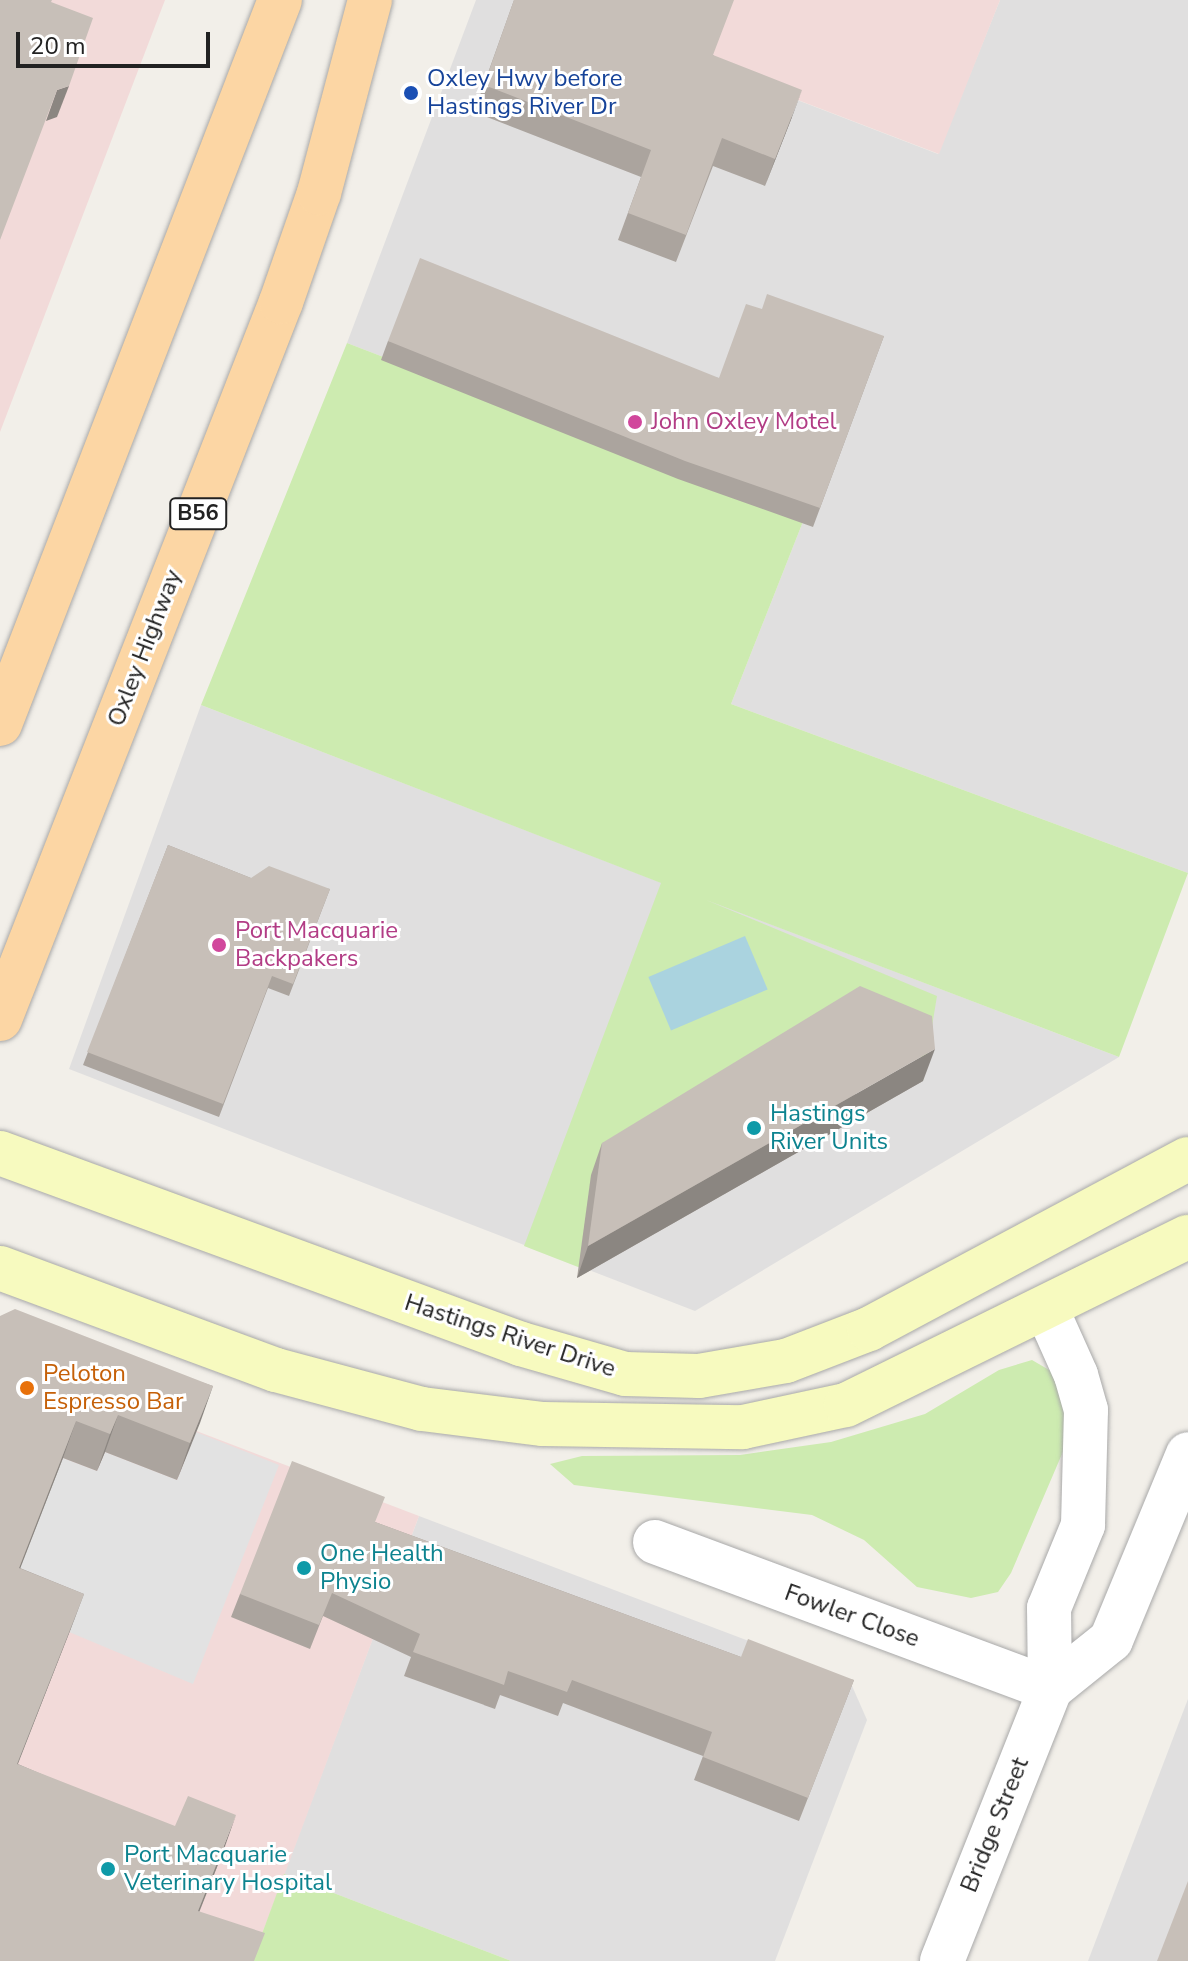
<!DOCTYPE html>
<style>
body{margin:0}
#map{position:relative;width:1188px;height:1961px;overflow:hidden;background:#f2efe9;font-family:"Nunito Sans",sans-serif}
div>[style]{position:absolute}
.residential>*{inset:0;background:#e0dfdf}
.commercial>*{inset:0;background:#f2dad9}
.grass>*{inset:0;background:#cdebb0}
.parking>*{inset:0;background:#e2e2e2}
.water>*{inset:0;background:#aad3df;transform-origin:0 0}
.roads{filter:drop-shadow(0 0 2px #a9a9a9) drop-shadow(0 0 2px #a9a9a9)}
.street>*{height:44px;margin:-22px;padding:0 22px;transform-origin:22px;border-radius:22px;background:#fff}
.secondary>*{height:44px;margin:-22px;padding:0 22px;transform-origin:22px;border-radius:22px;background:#f7fabf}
.primary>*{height:44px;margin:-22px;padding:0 22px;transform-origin:22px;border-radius:22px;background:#fcd6a4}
.wall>*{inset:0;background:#aba49e}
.shaded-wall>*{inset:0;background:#8b8681}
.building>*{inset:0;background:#c7bfb8}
.dots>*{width:22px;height:22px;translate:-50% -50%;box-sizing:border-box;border:4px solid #fff;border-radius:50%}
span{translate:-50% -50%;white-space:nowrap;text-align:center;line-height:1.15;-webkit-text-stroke:6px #fff;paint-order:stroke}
.shield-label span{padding:2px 6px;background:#fff;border:2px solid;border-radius:6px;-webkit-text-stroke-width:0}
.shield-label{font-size:22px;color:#222;font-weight:700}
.transit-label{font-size:24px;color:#164399}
.left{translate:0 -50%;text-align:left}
.hotel-label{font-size:24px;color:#b23c85}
.street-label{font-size:24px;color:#222}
.culture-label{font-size:24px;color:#0d838f}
.food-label{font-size:24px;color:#c56008}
.scale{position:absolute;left:16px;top:32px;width:194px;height:36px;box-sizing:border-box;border:4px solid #222;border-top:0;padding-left:10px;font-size:24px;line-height:28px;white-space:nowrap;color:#222;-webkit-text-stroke:6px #fff;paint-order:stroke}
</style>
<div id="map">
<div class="residential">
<i style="clip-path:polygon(476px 0,537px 0,938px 154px,1000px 0,1188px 0,1188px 873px,731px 704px,804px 519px,347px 343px)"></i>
<i style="clip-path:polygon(201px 705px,662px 883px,1119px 1057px,695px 1311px,69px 1069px)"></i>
<i style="clip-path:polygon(419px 1516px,849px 1679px,867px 1720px,775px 1961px,511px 1961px,284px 1874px)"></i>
<i style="clip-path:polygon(1188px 1699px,1188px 1961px,1088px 1961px)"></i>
</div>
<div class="commercial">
<i style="clip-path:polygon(0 0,165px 0,0 432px)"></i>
<i style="clip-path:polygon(537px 0,1000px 0,939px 154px)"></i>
<i style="clip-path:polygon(0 1356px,419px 1516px,252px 1961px,0 1961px)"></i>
</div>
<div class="grass">
<i style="clip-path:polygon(347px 343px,804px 519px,731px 704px,1188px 873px,1119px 1057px,706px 900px,937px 996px,923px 1081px,920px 1048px,601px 1264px,578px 1267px,524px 1246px,661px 883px,201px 705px)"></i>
<i style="clip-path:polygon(1032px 1360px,1056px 1374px,1069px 1403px,1065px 1447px,1011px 1573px,998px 1592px,971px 1598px,917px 1587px,864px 1540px,812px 1515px,574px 1485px,550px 1464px,582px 1456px,740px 1455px,831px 1442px,925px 1414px,999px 1370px)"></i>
<i style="clip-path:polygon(284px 1874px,511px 1961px,252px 1961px)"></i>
</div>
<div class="parking">
<i style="clip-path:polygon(196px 1432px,279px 1465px,193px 1684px,0 1603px,0 1565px,63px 1458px,97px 1471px,105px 1452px,177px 1480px)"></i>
</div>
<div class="water">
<i style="left:745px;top:936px;width:58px;height:105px;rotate:67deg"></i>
</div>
<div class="roads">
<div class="street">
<i style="left:655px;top:1542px;width:421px;rotate:20.4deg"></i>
<i style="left:1050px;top:1689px;width:78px;rotate:-38.8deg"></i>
<i style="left:1111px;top:1640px;width:201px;rotate:-67.5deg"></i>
<i style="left:942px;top:1961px;width:293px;rotate:-68.3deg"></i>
<i style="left:1050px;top:1689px;width:81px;rotate:-90.7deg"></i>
<i style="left:1049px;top:1608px;width:90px;rotate:-67.7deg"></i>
<i style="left:1083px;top:1525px;width:115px;rotate:-88.5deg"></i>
<i style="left:1086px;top:1410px;width:36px;rotate:-106deg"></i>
<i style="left:1076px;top:1375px;width:73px;rotate:-114.1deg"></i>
</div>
<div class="secondary">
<i style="left:0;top:1153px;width:555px;rotate:20.13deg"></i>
<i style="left:521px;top:1344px;width:108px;rotate:16.1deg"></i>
<i style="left:625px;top:1374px;width:74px;rotate:1.5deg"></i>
<i style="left:699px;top:1376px;width:88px;rotate:-9.8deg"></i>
<i style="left:786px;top:1361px;width:89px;rotate:-21.1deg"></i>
<i style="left:869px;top:1329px;width:361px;rotate:-28.1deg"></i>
<i style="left:0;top:1268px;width:294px;rotate:20.3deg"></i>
<i style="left:276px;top:1370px;width:151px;rotate:15deg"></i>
<i style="left:422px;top:1409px;width:122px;rotate:7.1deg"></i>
<i style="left:543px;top:1424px;width:200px;rotate:0.9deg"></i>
<i style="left:743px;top:1427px;width:105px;rotate:-12.1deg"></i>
<i style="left:846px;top:1405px;width:381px;rotate:-26.2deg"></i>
</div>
<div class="primary">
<i style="left:0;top:724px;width:776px;rotate:-68.86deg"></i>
<i style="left:0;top:1019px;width:770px;rotate:-68.6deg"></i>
<i style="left:281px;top:302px;width:115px;rotate:-70.8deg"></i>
<i style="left:319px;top:193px;width:200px;rotate:-75.2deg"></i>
</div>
</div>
<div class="wall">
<i style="clip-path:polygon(514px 0,713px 55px,792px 117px,765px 186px,713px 166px,676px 262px,618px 240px,641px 177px,474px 112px)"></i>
<i style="clip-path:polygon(884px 336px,813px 527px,678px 479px,381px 360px,388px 341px,719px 378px)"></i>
<i style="clip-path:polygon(168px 845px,251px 878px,330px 889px,289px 996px,268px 988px,219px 1117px,83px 1065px)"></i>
<i style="clip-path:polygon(923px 1081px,577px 1278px,591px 1175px,602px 1143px)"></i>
<i style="clip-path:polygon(0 1316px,213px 1386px,177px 1480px,105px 1452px,97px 1471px,63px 1458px,20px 1568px,84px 1594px,18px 1764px,223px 1852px,199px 1911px,0 1961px)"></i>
<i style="clip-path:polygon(375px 1522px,741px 1657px,854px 1680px,799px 1821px,694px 1780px,703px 1756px,563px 1703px,558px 1716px,500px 1695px,495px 1709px,404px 1676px,411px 1657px,323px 1616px,310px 1649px,231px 1617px,240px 1594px)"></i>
</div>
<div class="shaded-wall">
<i style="clip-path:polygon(69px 86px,57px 117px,46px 121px,57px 90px)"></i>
<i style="clip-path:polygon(802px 90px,792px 117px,765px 186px,775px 159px)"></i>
<i style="clip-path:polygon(935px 1049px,923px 1081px,577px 1278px,588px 1246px)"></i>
<i style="clip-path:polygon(213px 1386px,200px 1423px,177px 1480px,190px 1443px)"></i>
<i style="clip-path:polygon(118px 1415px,105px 1452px,97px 1471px,110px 1434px)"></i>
<i style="clip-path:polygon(76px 1421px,63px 1458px,6px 1605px,19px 1568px)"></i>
<i style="clip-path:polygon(84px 1594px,70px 1631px,3px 1801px,17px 1764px)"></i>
<i style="clip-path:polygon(236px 1815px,223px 1852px,185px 1948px,198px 1911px)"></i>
</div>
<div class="building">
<i style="clip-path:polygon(0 0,52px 0,51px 2px,93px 18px,69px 86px,57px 90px,0 240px)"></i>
<i style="clip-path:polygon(514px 0,734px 0,713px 55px,802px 90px,775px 159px,722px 138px,686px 235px,628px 213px,651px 150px,484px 85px)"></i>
<i style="clip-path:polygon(420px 258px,719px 378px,746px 304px,762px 309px,767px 294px,884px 336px,820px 508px,685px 461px,388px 341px)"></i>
<i style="clip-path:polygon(168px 845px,251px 878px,269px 866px,330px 889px,293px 984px,272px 976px,223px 1104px,87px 1052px)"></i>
<i style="clip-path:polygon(860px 986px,932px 1016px,935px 1049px,588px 1246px,602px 1143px)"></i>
<i style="clip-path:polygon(15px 1309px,213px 1386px,190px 1443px,118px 1415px,110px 1434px,76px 1421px,19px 1568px,84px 1594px,17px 1764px,175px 1826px,188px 1796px,236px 1815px,198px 1911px,265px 1933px,254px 1961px,0 1961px,0 1316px)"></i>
<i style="clip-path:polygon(292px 1461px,385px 1497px,375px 1522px,741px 1657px,748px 1639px,854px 1680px,808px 1798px,703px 1757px,712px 1732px,572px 1680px,567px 1692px,508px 1671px,504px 1685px,413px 1652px,420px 1634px,332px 1593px,319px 1625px,240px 1594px)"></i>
<i style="clip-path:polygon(1188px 1881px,1188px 1961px,1157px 1961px)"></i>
</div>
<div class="dots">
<i style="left:411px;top:93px;background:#1a4fb4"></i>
<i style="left:635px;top:422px;background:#d1479c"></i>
<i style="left:219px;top:945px;background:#d1479c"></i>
<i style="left:754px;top:1128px;background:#0f9aa8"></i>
<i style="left:27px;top:1388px;background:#e8710a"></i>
<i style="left:304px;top:1568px;background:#0f9aa8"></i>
<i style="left:108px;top:1869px;background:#0f9aa8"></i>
</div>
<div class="shield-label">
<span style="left:198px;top:514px">B56</span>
</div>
<div class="transit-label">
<span class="left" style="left:427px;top:93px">Oxley Hwy before<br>Hastings River Dr</span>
</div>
<div class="hotel-label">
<span class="left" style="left:651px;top:422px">John Oxley Motel</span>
<span class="left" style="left:235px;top:945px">Port Macquarie<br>Backpakers</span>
</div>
<div class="street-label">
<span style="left:145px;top:648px;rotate:-69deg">Oxley Highway</span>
<span style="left:510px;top:1336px;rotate:18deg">Hastings River Drive</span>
<span style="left:852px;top:1616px;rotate:20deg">Fowler Close</span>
<span style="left:995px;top:1825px;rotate:-68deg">Bridge Street</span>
</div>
<div class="culture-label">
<span class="left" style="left:770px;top:1128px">Hastings<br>River Units</span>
<span class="left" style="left:320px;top:1568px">One Health<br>Physio</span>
<span class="left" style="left:124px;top:1869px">Port Macquarie<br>Veterinary Hospital</span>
</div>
<div class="food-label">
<span class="left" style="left:43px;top:1388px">Peloton<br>Espresso Bar</span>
</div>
<div class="scale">20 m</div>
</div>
